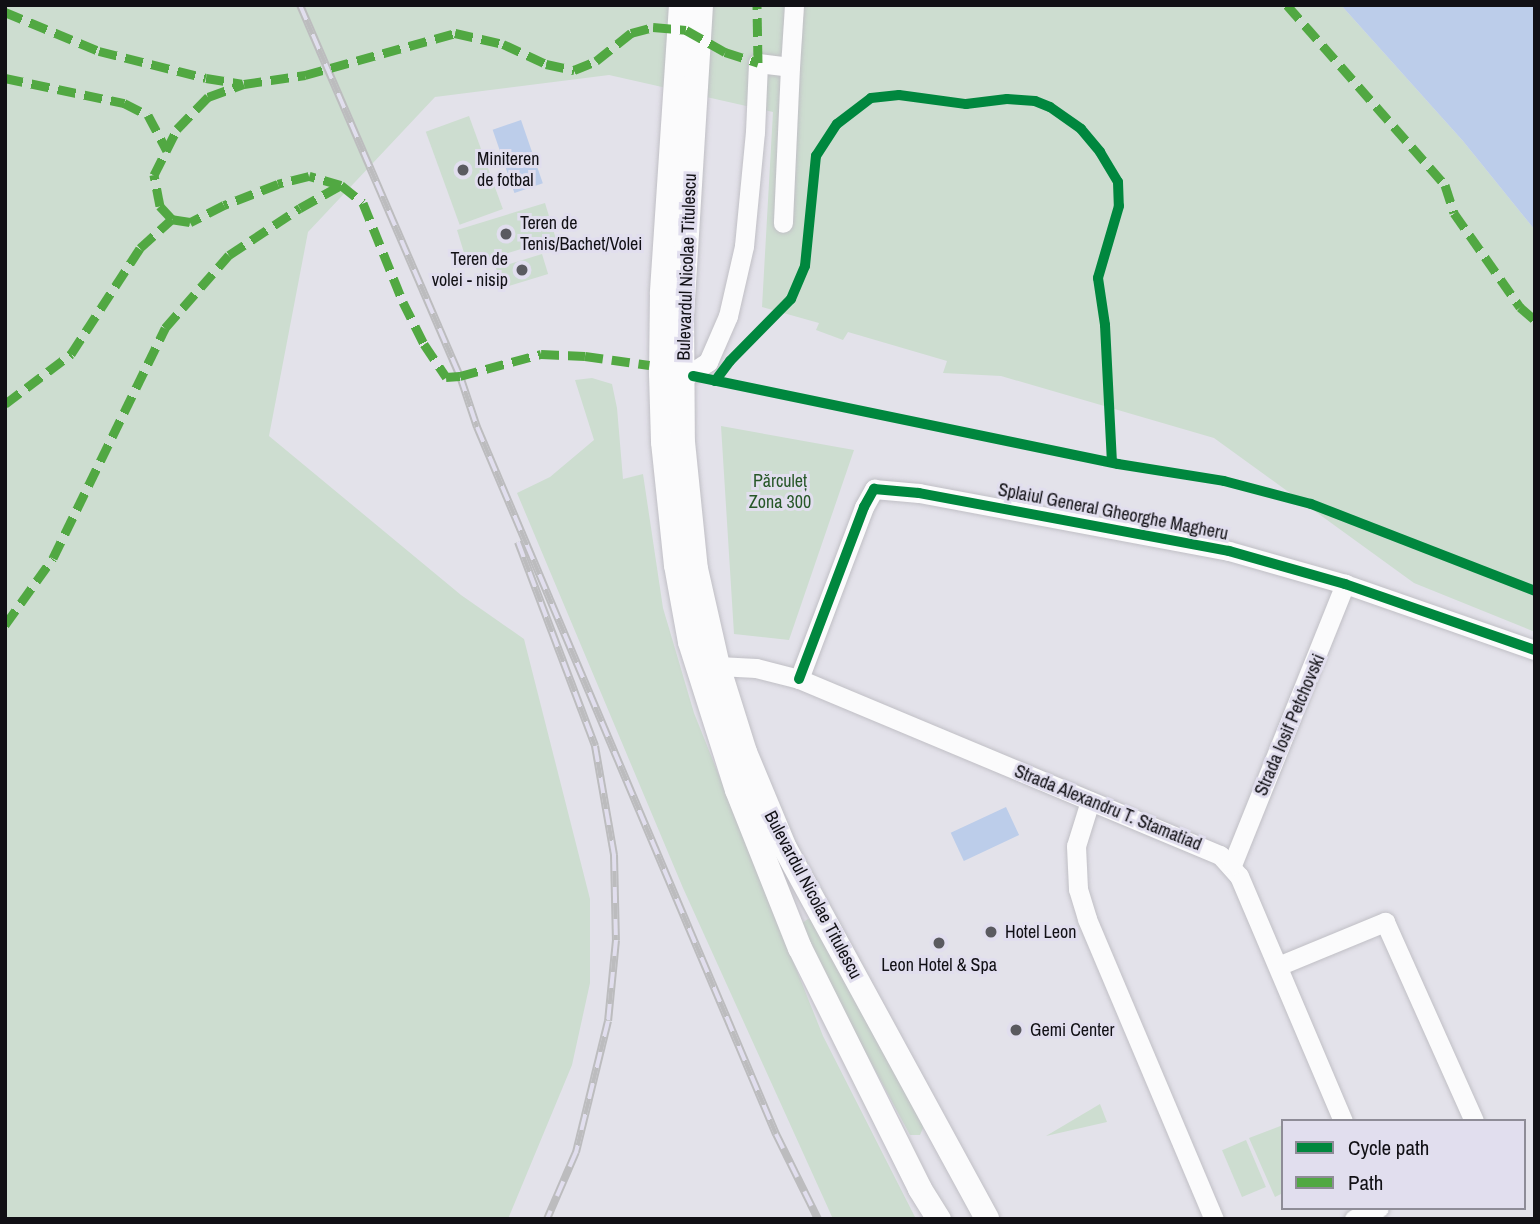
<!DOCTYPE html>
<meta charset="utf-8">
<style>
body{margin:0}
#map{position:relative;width:1540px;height:1224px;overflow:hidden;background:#e3e2ea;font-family:"Archivo Narrow",sans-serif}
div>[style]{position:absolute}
.green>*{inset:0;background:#cdddd0;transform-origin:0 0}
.water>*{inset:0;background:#bccdea;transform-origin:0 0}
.roads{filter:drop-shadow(0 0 2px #c0bfc5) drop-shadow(0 0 2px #c0bfc5)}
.minor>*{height:19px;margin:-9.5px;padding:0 9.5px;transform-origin:9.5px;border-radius:9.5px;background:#fbfbfc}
.major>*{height:24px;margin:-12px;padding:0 12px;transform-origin:12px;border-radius:12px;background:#fbfbfc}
.rail>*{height:8px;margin-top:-4px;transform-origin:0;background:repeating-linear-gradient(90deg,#e1deee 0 16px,#bcbcbe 0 32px);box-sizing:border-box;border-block:2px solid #bcbcbe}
.quiet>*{height:9px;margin-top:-4.5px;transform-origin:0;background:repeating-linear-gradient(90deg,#51a842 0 18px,transparent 0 27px)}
.cycleway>*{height:10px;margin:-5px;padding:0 5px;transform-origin:5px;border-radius:5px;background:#00873e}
.dots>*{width:19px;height:19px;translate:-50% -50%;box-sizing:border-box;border:4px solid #e1deee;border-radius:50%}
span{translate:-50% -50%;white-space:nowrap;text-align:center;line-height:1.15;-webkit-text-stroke:6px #e1deee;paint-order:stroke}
.poi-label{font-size:18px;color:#111015}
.left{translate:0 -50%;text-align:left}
.right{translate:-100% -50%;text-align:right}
.street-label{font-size:18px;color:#111015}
.park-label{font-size:18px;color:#275729}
.frame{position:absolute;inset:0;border:7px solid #111015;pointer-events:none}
.legend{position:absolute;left:1281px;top:1119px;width:245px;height:91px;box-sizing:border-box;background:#e1deee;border:2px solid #8e8c97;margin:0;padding:9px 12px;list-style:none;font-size:21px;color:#111015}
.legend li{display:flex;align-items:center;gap:14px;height:35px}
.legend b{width:35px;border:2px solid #8e8c97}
</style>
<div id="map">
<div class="green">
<i style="clip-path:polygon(5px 5px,1341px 5px,1463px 141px,1535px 230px,1535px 632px,1414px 583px,1214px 438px,1001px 376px,943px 373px,947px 361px,848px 332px,843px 340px,816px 330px,819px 323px,762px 307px,773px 112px,609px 75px,435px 97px,308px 232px,269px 436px,461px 595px,524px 639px,590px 899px,590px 983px,572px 1065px,508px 1219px,5px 1219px)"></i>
<i style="left:469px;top:116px;width:99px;height:46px;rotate:70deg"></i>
<i style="left:545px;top:203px;width:37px;height:92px;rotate:73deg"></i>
<i style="left:542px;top:254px;width:21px;height:48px;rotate:73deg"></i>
<i style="clip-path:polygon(592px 378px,612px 384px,617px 408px,623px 479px,643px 474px,663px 608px,694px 713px,823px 1036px,916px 1219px,833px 1219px,683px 888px,517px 493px,550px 477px,594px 440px,575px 380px)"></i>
<i style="clip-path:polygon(721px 426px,854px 450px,789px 640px,734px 634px)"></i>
<i style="clip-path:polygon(808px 919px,813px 920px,924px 1126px,920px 1135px,910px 1135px,820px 968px,802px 923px)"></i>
<i style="clip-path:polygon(1100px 1104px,1107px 1122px,1046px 1136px)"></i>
<i style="clip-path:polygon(1283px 1125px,1283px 1193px,1275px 1197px,1249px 1138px)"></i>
<i style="left:1246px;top:1140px;width:51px;height:26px;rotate:67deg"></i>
</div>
<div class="water">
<i style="clip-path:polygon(1341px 5px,1535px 5px,1535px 230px,1463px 141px)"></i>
<i style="left:521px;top:120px;width:67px;height:30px;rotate:71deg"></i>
<i style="left:1006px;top:807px;width:31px;height:61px;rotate:65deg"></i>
</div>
<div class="roads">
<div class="minor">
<i style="left:790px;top:67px;width:62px;rotate:-86.3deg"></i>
<i style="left:683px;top:378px;width:30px;rotate:-33deg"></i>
<i style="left:708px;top:362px;width:50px;rotate:-66.5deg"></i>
<i style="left:728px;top:316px;width:72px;rotate:-77.1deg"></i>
<i style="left:744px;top:246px;width:115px;rotate:-84.5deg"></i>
<i style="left:755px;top:132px;width:69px;rotate:-87.5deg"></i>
<i style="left:758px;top:63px;width:32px;rotate:7deg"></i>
<i style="left:790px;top:67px;width:156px;rotate:92.6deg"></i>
<i style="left:718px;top:666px;width:38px;rotate:3deg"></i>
<i style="left:756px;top:668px;width:44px;rotate:14.3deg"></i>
<i style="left:799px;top:679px;width:456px;rotate:22.7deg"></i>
<i style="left:1220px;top:855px;width:28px;rotate:48deg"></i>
<i style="left:1239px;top:876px;width:266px;rotate:67deg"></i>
<i style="left:799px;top:679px;width:184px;rotate:-69.3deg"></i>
<i style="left:864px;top:507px;width:21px;rotate:-61deg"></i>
<i style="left:874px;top:489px;width:45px;rotate:5.1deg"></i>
<i style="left:919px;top:493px;width:315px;rotate:10.6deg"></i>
<i style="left:1229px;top:551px;width:121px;rotate:15.9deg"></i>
<i style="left:1345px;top:584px;width:201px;rotate:19.2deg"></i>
<i style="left:1090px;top:801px;width:47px;rotate:107.3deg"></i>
<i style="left:1076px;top:846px;width:43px;rotate:87.3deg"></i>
<i style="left:1078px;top:889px;width:31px;rotate:73deg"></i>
<i style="left:1087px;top:919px;width:326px;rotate:67.1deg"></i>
<i style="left:1232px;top:865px;width:303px;rotate:-68.1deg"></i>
<i style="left:1278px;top:966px;width:116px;rotate:-22.4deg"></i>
<i style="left:1385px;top:922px;width:218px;rotate:65.9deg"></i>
<i style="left:1354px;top:1219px;width:27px;rotate:-24deg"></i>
</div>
<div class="major">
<i style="left:681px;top:5px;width:289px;rotate:93.8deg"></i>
<i style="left:662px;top:293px;width:81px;rotate:90.7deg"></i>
<i style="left:661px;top:374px;width:68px;rotate:88.3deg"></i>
<i style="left:663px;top:442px;width:124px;rotate:84deg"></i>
<i style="left:676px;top:565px;width:78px;rotate:79.7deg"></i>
<i style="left:690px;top:642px;width:155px;rotate:72.4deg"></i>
<i style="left:737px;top:790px;width:170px;rotate:68.3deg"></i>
<i style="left:800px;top:948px;width:269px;rotate:63.5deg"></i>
<i style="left:920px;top:1189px;width:36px;rotate:58deg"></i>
<i style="left:701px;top:5px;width:309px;rotate:93.5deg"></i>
<i style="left:682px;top:313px;width:129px;rotate:89.6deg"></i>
<i style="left:683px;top:442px;width:128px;rotate:84.2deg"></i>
<i style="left:696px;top:569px;width:99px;rotate:77.2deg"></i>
<i style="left:718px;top:666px;width:90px;rotate:72.6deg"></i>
<i style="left:745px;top:752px;width:104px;rotate:67.4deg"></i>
<i style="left:785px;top:848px;width:422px;rotate:61.4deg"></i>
</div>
</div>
<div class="rail">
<i style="left:300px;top:5px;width:404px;rotate:66.7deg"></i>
<i style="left:460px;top:376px;width:54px;rotate:71.6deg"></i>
<i style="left:477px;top:427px;width:768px;rotate:67.08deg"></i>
<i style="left:776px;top:1134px;width:95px;rotate:63.7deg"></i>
<i style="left:518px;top:542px;width:218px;rotate:69.3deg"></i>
<i style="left:595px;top:746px;width:111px;rotate:80.1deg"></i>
<i style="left:614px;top:855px;width:85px;rotate:88.7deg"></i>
<i style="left:616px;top:940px;width:81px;rotate:95.6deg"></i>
<i style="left:608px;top:1021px;width:135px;rotate:103.7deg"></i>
<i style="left:576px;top:1152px;width:73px;rotate:113.4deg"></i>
</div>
<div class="quiet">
<i style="left:1287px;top:5px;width:240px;rotate:48.7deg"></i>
<i style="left:1445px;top:185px;width:29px;rotate:72deg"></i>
<i style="left:1454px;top:213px;width:115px;rotate:54.9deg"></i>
<i style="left:1520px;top:307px;width:20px;rotate:41deg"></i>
<i style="left:5px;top:12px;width:102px;rotate:22.5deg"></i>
<i style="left:99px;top:51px;width:110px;rotate:14.2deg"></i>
<i style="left:206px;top:78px;width:36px;rotate:9deg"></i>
<i style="left:5px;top:78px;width:122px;rotate:11.9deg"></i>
<i style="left:124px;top:103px;width:27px;rotate:27deg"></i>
<i style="left:148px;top:115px;width:40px;rotate:62deg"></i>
<i style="left:341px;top:185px;width:33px;rotate:-164deg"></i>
<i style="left:309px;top:176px;width:32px;rotate:166deg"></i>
<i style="left:278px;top:184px;width:58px;rotate:158.7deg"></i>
<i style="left:224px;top:205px;width:38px;rotate:153deg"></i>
<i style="left:190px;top:222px;width:18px;rotate:-171deg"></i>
<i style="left:172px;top:219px;width:18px;rotate:-133deg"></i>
<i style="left:160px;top:206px;width:32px;rotate:-101deg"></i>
<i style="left:154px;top:175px;width:51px;rotate:-63.4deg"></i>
<i style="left:177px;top:129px;width:45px;rotate:-45.9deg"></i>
<i style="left:208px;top:97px;width:38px;rotate:-20deg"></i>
<i style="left:244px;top:84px;width:62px;rotate:-8.4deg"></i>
<i style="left:305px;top:75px;width:156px;rotate:-15.6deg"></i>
<i style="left:455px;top:33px;width:49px;rotate:12.9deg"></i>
<i style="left:503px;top:44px;width:47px;rotate:24.9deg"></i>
<i style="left:546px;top:64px;width:29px;rotate:12deg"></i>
<i style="left:574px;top:70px;width:24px;rotate:-22deg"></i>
<i style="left:596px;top:61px;width:45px;rotate:-38.7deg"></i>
<i style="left:631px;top:33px;width:23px;rotate:-15deg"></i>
<i style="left:653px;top:27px;width:33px;rotate:5deg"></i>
<i style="left:686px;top:30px;width:45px;rotate:29.4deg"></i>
<i style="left:725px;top:52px;width:35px;rotate:18deg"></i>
<i style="left:758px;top:63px;width:58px;rotate:-91deg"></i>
<i style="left:5px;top:404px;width:83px;rotate:-37.1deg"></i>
<i style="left:71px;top:354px;width:126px;rotate:-56.9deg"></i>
<i style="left:140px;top:248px;width:43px;rotate:-42.2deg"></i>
<i style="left:5px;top:625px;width:82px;rotate:-54.4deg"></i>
<i style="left:53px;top:558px;width:256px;rotate:-64deg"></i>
<i style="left:165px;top:328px;width:97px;rotate:-48.8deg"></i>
<i style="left:229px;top:255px;width:85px;rotate:-33.5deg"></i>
<i style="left:300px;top:208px;width:47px;rotate:-29.3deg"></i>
<i style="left:341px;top:185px;width:28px;rotate:39deg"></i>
<i style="left:363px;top:203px;width:107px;rotate:68deg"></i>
<i style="left:403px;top:302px;width:47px;rotate:63.4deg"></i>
<i style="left:424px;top:344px;width:40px;rotate:56deg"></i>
<i style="left:446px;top:377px;width:14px;rotate:-4deg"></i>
<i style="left:460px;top:376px;width:84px;rotate:-15.2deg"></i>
<i style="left:541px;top:354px;width:44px;rotate:2.6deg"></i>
<i style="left:585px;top:356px;width:65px;rotate:8deg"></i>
</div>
<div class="cycleway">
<i style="left:693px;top:376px;width:434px;rotate:11.7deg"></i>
<i style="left:1118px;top:464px;width:107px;rotate:9.1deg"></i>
<i style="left:1224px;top:481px;width:90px;rotate:14.8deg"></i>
<i style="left:1311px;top:504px;width:240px;rotate:21.2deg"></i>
<i style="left:715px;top:381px;width:25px;rotate:-53deg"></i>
<i style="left:730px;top:361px;width:87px;rotate:-45.5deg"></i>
<i style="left:791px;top:299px;width:36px;rotate:-67deg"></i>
<i style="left:805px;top:266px;width:111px;rotate:-84.3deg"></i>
<i style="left:816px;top:156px;width:38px;rotate:-57deg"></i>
<i style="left:837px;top:124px;width:43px;rotate:-37.4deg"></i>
<i style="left:871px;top:98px;width:28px;rotate:-6deg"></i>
<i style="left:899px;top:95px;width:68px;rotate:7.7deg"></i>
<i style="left:966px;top:104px;width:41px;rotate:-7deg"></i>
<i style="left:1007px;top:99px;width:28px;rotate:4deg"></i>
<i style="left:1035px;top:101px;width:16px;rotate:22deg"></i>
<i style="left:1050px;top:107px;width:38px;rotate:35deg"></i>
<i style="left:1081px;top:129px;width:30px;rotate:50deg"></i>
<i style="left:1100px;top:152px;width:35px;rotate:59deg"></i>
<i style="left:1118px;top:182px;width:24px;rotate:88deg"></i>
<i style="left:1119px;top:206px;width:75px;rotate:106.3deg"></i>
<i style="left:1098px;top:278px;width:48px;rotate:81.5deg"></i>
<i style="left:1105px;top:325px;width:137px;rotate:87.1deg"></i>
<i style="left:799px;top:679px;width:184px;rotate:-69.3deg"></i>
<i style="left:864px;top:507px;width:21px;rotate:-61deg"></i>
<i style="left:874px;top:489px;width:45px;rotate:5.1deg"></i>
<i style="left:919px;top:493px;width:315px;rotate:10.6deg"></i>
<i style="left:1229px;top:551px;width:121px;rotate:15.9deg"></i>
<i style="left:1345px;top:584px;width:201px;rotate:19.2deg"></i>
</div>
<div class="dots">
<i style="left:463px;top:170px;background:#5a5a60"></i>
<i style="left:506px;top:234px;background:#5a5a60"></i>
<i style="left:522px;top:270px;background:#5a5a60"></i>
<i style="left:991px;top:932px;background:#5a5a60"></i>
<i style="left:939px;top:943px;background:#5a5a60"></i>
<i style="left:1016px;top:1030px;background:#5a5a60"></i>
</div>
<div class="poi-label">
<span class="left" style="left:477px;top:170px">Miniteren<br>de fotbal</span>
<span class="left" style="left:520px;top:234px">Teren de<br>Tenis/Bachet/Volei</span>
<span class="right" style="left:508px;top:270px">Teren de<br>volei - nisip</span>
<span class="left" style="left:1005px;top:932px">Hotel Leon</span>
<span style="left:939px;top:965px">Leon Hotel &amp; Spa</span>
<span class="left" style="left:1030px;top:1030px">Gemi Center</span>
</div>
<div class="street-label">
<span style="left:687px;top:267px;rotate:-88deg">Bulevardul Nicolae Titulescu</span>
<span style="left:1113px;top:512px;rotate:11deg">Splaiul General Gheorghe Magheru</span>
<span style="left:1290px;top:725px;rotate:-67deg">Strada Iosif Petchovski</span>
<span style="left:1108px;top:808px;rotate:22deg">Strada Alexandru T. Stamatiad</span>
<span style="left:813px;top:895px;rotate:62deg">Bulevardul Nicolae Titulescu</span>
</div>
<div class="park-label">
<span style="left:780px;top:492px">Părculeț<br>Zona 300</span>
</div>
<div class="frame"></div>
<ul class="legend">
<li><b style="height:9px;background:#00873e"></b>Cycle path</li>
<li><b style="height:9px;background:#51a842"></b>Path</li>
</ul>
</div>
